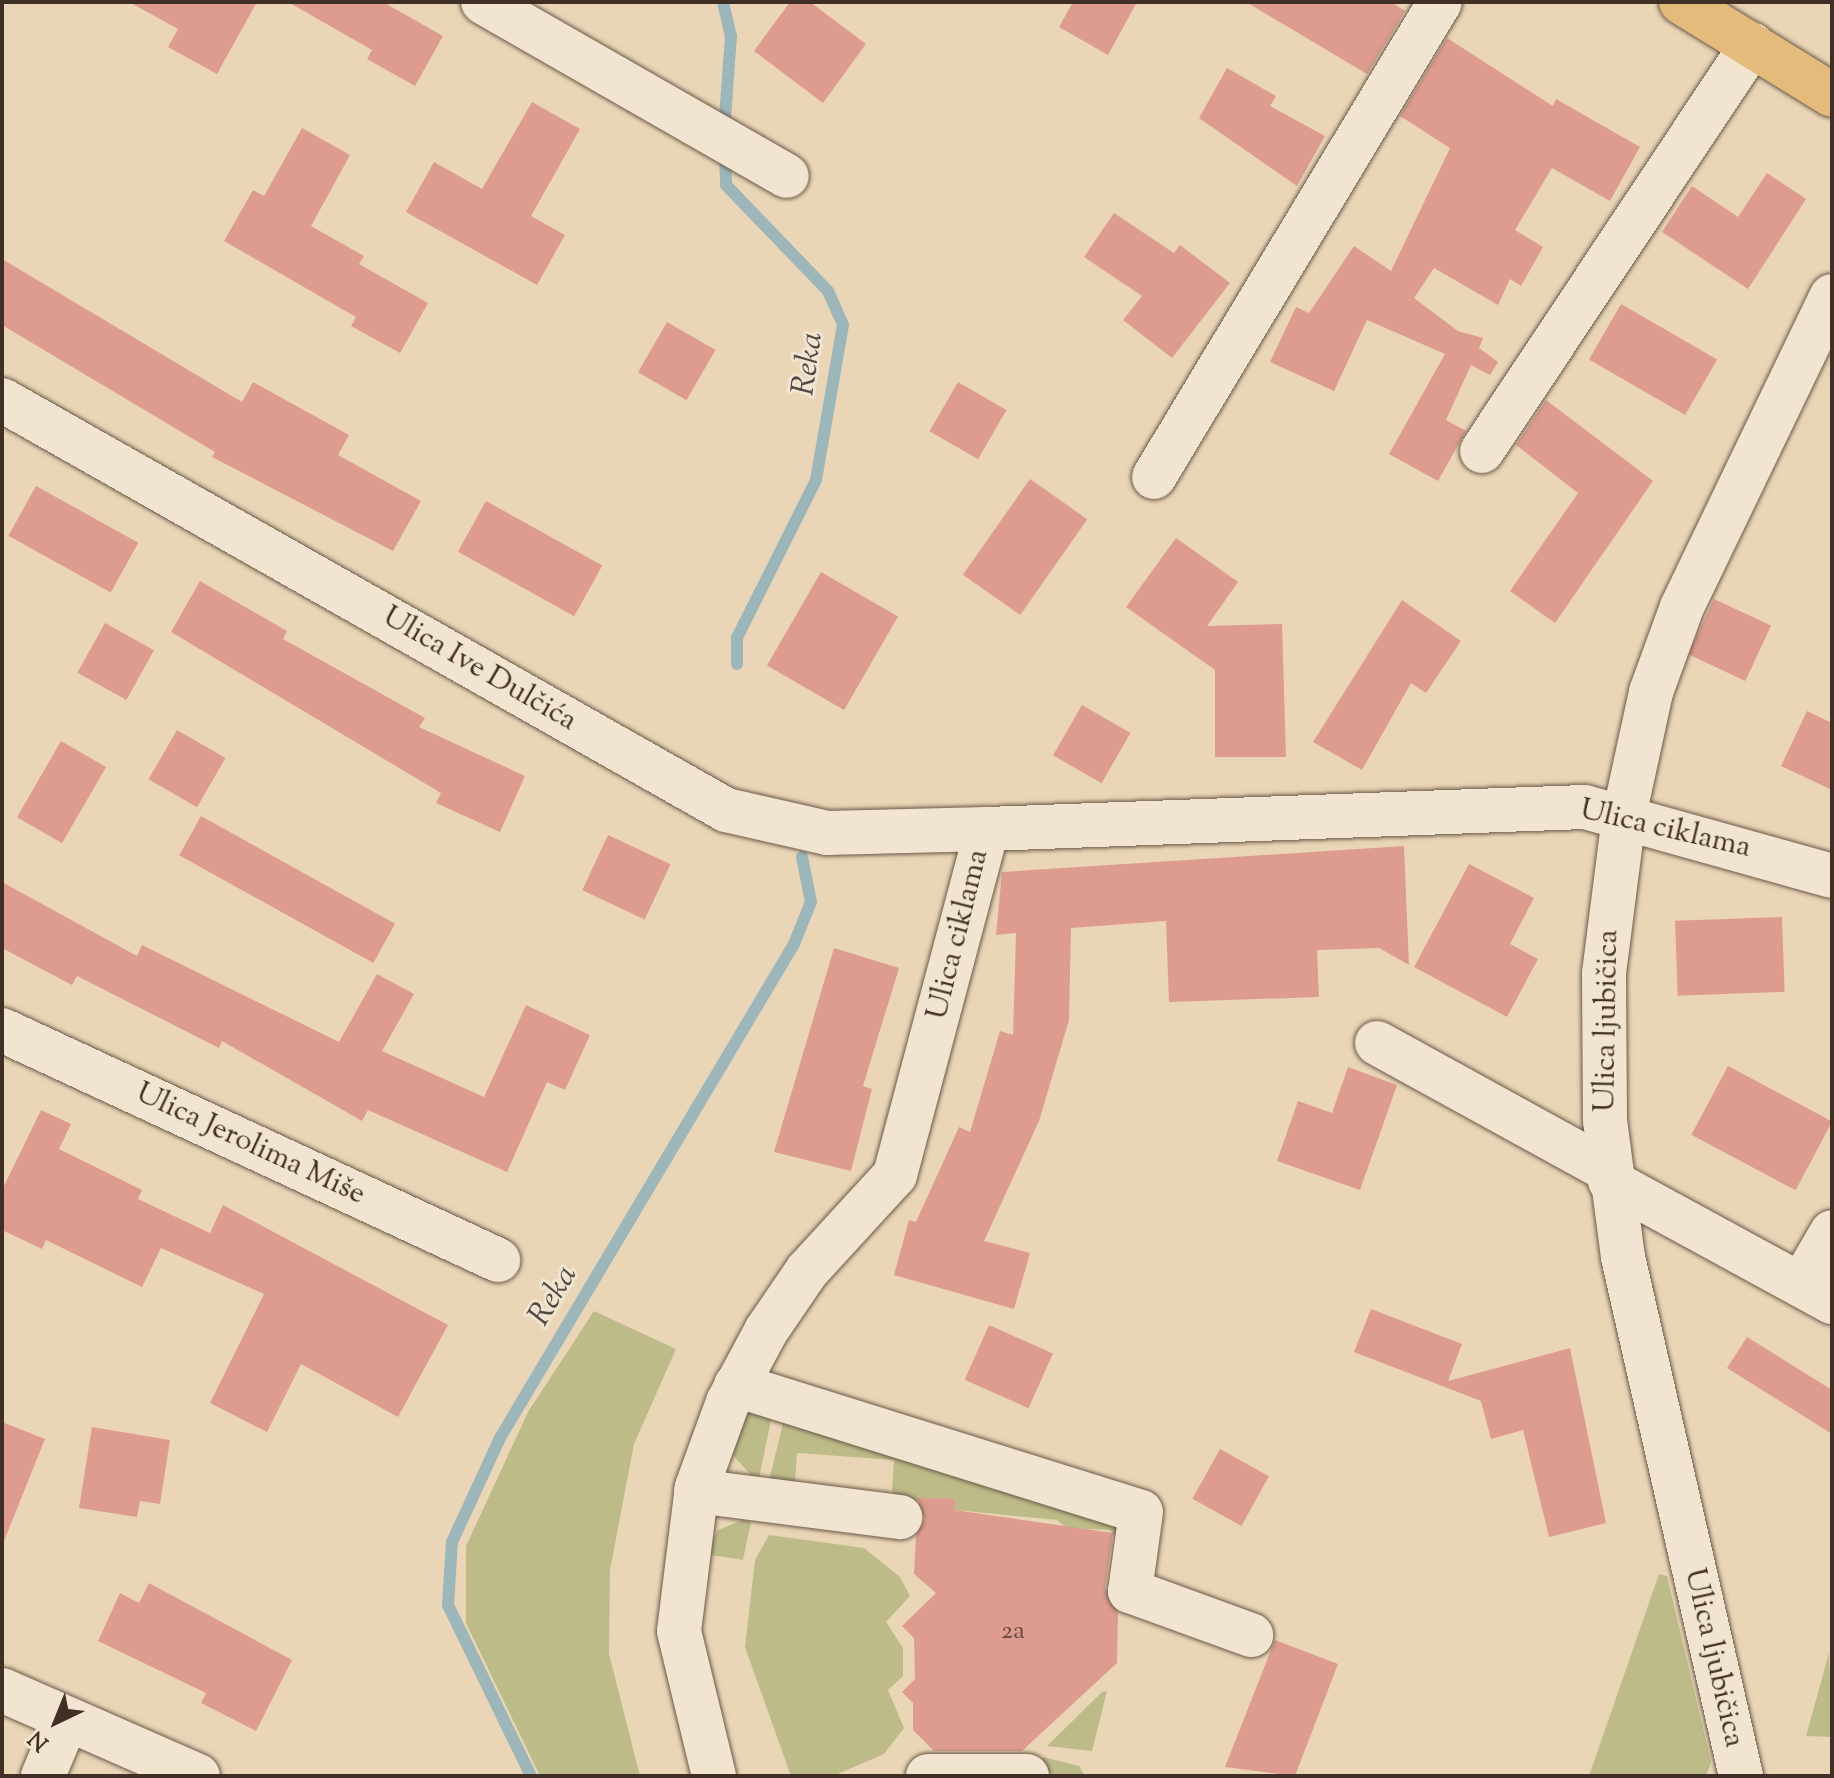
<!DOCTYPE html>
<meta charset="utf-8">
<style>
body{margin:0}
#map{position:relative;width:1834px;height:1778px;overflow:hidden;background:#ead6b7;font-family:"Sorts Mill Goudy",serif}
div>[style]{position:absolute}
.green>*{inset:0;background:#bdbc89}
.stream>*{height:12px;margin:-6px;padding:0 6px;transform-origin:6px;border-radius:6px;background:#9db6ba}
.building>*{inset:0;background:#de9c91;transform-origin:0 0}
.roads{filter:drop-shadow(0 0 2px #6a5949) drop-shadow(0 0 2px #6a5949)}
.minor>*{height:44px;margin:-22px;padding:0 22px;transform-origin:22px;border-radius:22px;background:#f1e4d0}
.major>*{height:44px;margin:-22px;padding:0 22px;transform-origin:22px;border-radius:22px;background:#e5bb7c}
span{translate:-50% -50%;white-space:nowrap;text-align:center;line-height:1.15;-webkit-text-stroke:6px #f1e4d0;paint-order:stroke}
.number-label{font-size:26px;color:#674a3f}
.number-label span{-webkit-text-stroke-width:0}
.street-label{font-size:30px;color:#3f2f24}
.water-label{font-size:32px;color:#524a42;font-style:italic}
.frame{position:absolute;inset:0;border:4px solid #3f2f24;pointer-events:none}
.north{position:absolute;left:16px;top:1682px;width:80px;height:80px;-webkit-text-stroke:6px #f1e4d0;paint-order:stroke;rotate:223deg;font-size:22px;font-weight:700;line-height:32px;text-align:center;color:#3f2f24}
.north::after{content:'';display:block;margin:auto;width:28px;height:36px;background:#3f2f24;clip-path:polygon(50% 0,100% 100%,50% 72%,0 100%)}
</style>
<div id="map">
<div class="green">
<i style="clip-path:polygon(594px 1311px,676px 1349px,634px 1444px,610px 1570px,609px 1654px,640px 1776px,540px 1776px,466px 1623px,466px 1546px,528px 1412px)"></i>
<i style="clip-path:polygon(746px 1409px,772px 1416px,758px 1483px,732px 1454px)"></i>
<i style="clip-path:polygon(784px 1419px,1116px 1520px,1119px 1540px,1110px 1530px,1067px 1528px,1057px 1520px,955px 1510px,954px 1499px,901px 1501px,892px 1491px,894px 1460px,797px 1453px,795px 1483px,768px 1485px)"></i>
<i style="clip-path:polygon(743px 1520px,751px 1522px,743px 1560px,705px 1554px,718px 1530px)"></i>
<i style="clip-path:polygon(769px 1535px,864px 1548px,900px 1577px,910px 1596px,886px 1622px,903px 1648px,903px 1676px,888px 1690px,904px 1728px,884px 1754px,833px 1776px,791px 1776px,745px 1647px,755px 1560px)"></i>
<i style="clip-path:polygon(1659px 1574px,1667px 1576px,1711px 1762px,1706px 1776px,1589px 1776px)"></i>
<i style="clip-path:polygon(1829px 1653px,1832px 1737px,1806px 1736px)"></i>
<i style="clip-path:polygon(1107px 1691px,1092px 1751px,1047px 1746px,1102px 1692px)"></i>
<i style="clip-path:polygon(1043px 1757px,1079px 1766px,1085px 1776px,1056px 1776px,1042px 1768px)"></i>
</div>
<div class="stream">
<i style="left:723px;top:2px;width:35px;rotate:77deg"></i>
<i style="left:731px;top:36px;width:95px;rotate:94.2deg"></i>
<i style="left:725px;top:153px;width:32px;rotate:88deg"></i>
<i style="left:726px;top:185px;width:147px;rotate:46.1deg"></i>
<i style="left:828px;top:291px;width:37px;rotate:66deg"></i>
<i style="left:843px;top:325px;width:157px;rotate:99.9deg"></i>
<i style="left:816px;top:480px;width:177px;rotate:116.6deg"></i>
<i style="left:737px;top:638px;width:26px;rotate:90deg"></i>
<i style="left:531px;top:1776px;width:190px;rotate:-115.9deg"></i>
<i style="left:448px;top:1605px;width:63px;rotate:-86.4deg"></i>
<i style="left:452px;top:1542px;width:115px;rotate:-65.2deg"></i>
<i style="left:500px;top:1438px;width:575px;rotate:-59.24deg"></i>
<i style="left:794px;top:944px;width:45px;rotate:-68deg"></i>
<i style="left:811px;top:902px;width:46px;rotate:-101.3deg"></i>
</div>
<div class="building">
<i style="clip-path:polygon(129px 2px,257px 2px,217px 74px,168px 47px,178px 29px)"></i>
<i style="clip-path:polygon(288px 2px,383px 2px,443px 36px,415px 86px,367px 59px,372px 50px)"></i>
<i style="clip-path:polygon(790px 2px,810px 2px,866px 44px,823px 103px,754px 51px)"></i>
<i style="clip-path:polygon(1073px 2px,1137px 2px,1108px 55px,1059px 27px)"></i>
<i style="clip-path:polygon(1246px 2px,1391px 2px,1405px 11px,1367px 74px)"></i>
<i style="clip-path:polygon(1447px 38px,1553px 106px,1556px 99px,1640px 147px,1610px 201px,1552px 168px,1515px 230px,1543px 247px,1521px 286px,1510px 279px,1498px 305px,1434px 268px,1414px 298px,1458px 331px,1483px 338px,1479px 348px,1498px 362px,1490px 375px,1471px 365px,1446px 420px,1466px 431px,1438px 481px,1389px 454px,1445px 354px,1367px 320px,1334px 391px,1270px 362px,1296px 307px,1309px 313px,1354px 246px,1391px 271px,1450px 148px,1400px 116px)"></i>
<i style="clip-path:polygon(1227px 68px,1276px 96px,1270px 106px,1325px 136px,1297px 186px,1199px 118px)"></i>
<i style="clip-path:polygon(532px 102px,580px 129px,531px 216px,565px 235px,537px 285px,406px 212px,434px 162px,482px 189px)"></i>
<i style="clip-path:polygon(302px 128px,350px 155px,311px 226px,364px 256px,359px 264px,428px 303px,400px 353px,351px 326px,356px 317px,224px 241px,253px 190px,264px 196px)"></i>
<i style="clip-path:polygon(1767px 173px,1806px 199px,1748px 289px,1662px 232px,1692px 186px,1738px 217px)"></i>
<i style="clip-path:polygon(1114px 213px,1174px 253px,1180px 245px,1230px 283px,1172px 358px,1123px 320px,1142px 296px,1084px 257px)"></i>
<i style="clip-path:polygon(2px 259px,242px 402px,253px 382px,349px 435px,338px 455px,421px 501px,393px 551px,212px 457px,215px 452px,2px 325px)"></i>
<i style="left:1621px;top:304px;width:111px;height:64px;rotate:30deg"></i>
<i style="left:667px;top:322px;width:56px;height:58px;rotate:30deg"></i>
<i style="left:958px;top:382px;width:56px;height:57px;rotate:30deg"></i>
<i style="clip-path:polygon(1546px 400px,1653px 481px,1555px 623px,1510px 591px,1578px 493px,1516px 445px)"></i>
<i style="left:1030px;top:479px;width:70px;height:117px;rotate:35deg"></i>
<i style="left:36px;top:486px;width:117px;height:57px;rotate:29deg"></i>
<i style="left:486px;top:501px;width:133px;height:58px;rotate:29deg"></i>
<i style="clip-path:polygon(1176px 538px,1238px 582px,1207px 626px,1282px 624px,1286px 757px,1215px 757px,1215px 670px,1126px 607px)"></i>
<i style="left:821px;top:572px;width:89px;height:108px;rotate:30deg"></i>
<i style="clip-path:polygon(200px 581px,287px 631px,283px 639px,425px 718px,419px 727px,525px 776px,500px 832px,436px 803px,441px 793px,171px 632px)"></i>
<i style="left:1714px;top:599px;width:63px;height:61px;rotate:25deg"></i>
<i style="clip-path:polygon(1402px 600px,1461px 641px,1426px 693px,1411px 683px,1362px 770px,1313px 742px)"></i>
<i style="left:105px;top:623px;width:56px;height:57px;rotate:29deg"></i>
<i style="left:1082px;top:705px;width:56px;height:58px;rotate:30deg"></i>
<i style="clip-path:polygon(1807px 711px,1832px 723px,1832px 790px,1781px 766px)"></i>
<i style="left:177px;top:730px;width:56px;height:57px;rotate:30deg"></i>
<i style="left:61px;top:741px;width:52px;height:88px;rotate:30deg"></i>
<i style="left:201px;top:816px;width:222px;height:45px;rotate:29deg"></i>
<i style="left:608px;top:835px;width:69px;height:61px;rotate:25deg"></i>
<i style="clip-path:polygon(1404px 846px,1409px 965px,1379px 948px,1317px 950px,1319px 997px,1169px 1002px,1166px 921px,1071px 928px,1069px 1020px,1039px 1121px,984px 1241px,1030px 1253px,1014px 1309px,894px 1275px,909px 1220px,916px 1222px,959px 1127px,970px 1132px,1000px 1031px,1013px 1035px,1016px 933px,996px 935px,1002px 872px)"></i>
<i style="clip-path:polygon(1469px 864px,1534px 898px,1510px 944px,1538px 959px,1507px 1017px,1414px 967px)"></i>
<i style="clip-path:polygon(2px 882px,137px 956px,142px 945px,339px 1042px,377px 974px,414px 994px,382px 1051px,484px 1097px,526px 1005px,590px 1035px,565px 1090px,547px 1082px,507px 1172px,368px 1110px,362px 1121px,222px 1041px,219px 1048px,77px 976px,72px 985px,2px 948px)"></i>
<i style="left:1782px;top:917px;width:75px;height:107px;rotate:88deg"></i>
<i style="clip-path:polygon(834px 948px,899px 968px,863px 1086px,872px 1089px,851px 1171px,774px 1152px)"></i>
<i style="left:1728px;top:1066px;width:118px;height:78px;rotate:28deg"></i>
<i style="clip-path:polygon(1348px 1067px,1397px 1085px,1360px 1190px,1277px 1161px,1298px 1101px,1332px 1113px)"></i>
<i style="clip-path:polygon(41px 1110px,71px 1124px,59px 1149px,142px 1190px,138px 1199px,210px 1233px,223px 1205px,448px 1325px,398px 1417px,301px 1364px,267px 1432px,210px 1403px,264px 1294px,161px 1248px,142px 1287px,46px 1240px,42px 1249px,2px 1230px,2px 1190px)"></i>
<i style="clip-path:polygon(1371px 1309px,1462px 1344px,1448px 1381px,1570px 1348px,1606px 1523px,1549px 1537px,1523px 1430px,1491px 1439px,1481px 1401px,1354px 1352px)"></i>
<i style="left:989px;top:1325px;width:70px;height:60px;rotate:24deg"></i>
<i style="clip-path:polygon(1747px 1337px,1832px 1390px,1832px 1434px,1727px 1368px)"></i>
<i style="clip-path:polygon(2px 1422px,45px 1439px,4px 1541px,2px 1541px)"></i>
<i style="clip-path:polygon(92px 1427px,170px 1440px,160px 1504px,140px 1501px,137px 1517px,79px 1508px)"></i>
<i style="left:1220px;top:1449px;width:56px;height:57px;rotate:29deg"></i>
<i style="clip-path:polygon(917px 1498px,955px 1499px,955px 1510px,1113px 1533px,1105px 1588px,1118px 1612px,1117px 1663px,1022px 1751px,934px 1751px,913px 1730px,913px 1703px,902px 1692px,915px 1679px,914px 1638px,902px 1626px,936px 1593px,914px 1574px,916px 1535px,925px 1519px)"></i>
<i style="clip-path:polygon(149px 1583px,292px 1660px,256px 1731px,201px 1703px,206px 1693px,98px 1641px,120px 1593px,139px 1603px)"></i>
<i style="clip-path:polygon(1275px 1640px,1338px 1664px,1295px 1776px,1225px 1767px)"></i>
</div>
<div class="roads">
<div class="minor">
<i style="left:483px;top:2px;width:350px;rotate:29.8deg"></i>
<i style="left:2px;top:400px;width:832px;rotate:29.52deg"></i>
<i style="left:726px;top:810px;width:104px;rotate:12.8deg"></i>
<i style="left:827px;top:833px;width:160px;rotate:-1.4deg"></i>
<i style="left:1482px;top:451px;width:488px;rotate:-56.4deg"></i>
<i style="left:1154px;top:477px;width:554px;rotate:-58.95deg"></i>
<i style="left:2px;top:1030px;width:547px;rotate:24.88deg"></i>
<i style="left:1377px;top:1043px;width:266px;rotate:28.8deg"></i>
<i style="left:1610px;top:1181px;width:253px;rotate:28.6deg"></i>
<i style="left:1801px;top:1285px;width:61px;rotate:-59.7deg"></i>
<i style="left:736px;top:1385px;width:424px;rotate:17.4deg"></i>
<i style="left:1141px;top:1512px;width:80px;rotate:97.9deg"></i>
<i style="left:1130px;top:1591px;width:129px;rotate:20deg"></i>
<i style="left:696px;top:1491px;width:206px;rotate:7.3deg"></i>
<i style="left:2px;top:1690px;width:214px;rotate:23.7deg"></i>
<i style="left:43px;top:1776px;width:62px;rotate:-67.2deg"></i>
<i style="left:714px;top:1776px;width:149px;rotate:-103.6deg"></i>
<i style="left:679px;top:1631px;width:145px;rotate:-82.9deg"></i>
<i style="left:697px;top:1487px;width:90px;rotate:-70deg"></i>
<i style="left:728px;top:1402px;width:81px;rotate:-61.8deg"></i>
<i style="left:766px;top:1331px;width:73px;rotate:-55.7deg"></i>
<i style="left:807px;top:1271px;width:130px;rotate:-47.5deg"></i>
<i style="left:895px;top:1175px;width:358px;rotate:-75.1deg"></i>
<i style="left:987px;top:829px;width:598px;rotate:-2.11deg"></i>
<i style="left:1585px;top:807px;width:256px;rotate:15.6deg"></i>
<i style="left:928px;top:1776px;width:99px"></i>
<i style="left:1741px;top:1776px;width:532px;rotate:-102.81deg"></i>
<i style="left:1623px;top:1257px;width:138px;rotate:-97.5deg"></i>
<i style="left:1605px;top:1120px;width:147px;rotate:-90.4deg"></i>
<i style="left:1604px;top:973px;width:158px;rotate:-82.7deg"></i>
<i style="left:1624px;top:816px;width:127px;rotate:-77.7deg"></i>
<i style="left:1651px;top:692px;width:90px;rotate:-70deg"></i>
<i style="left:1682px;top:607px;width:345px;rotate:-64.3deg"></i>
</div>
<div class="major">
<i style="left:1681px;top:2px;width:177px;rotate:31.6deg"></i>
</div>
</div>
<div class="number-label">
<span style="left:1013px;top:1632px">2a</span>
</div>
<div class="street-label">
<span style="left:479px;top:670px;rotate:30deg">Ulica Ive Dulčića</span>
<span style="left:1665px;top:830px;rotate:13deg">Ulica ciklama</span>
<span style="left:959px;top:935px;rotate:-76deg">Ulica ciklama</span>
<span style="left:1608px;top:1021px;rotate:-89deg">Ulica ljubičica</span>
<span style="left:250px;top:1145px;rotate:25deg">Ulica Jerolima Miše</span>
<span style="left:1713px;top:1658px;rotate:77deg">Ulica ljubičica</span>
</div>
<div class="water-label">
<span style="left:809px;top:364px;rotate:-82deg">Reka</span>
<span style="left:554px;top:1296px;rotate:-59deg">Reka</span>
</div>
<div class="frame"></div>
<div class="north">N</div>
</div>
